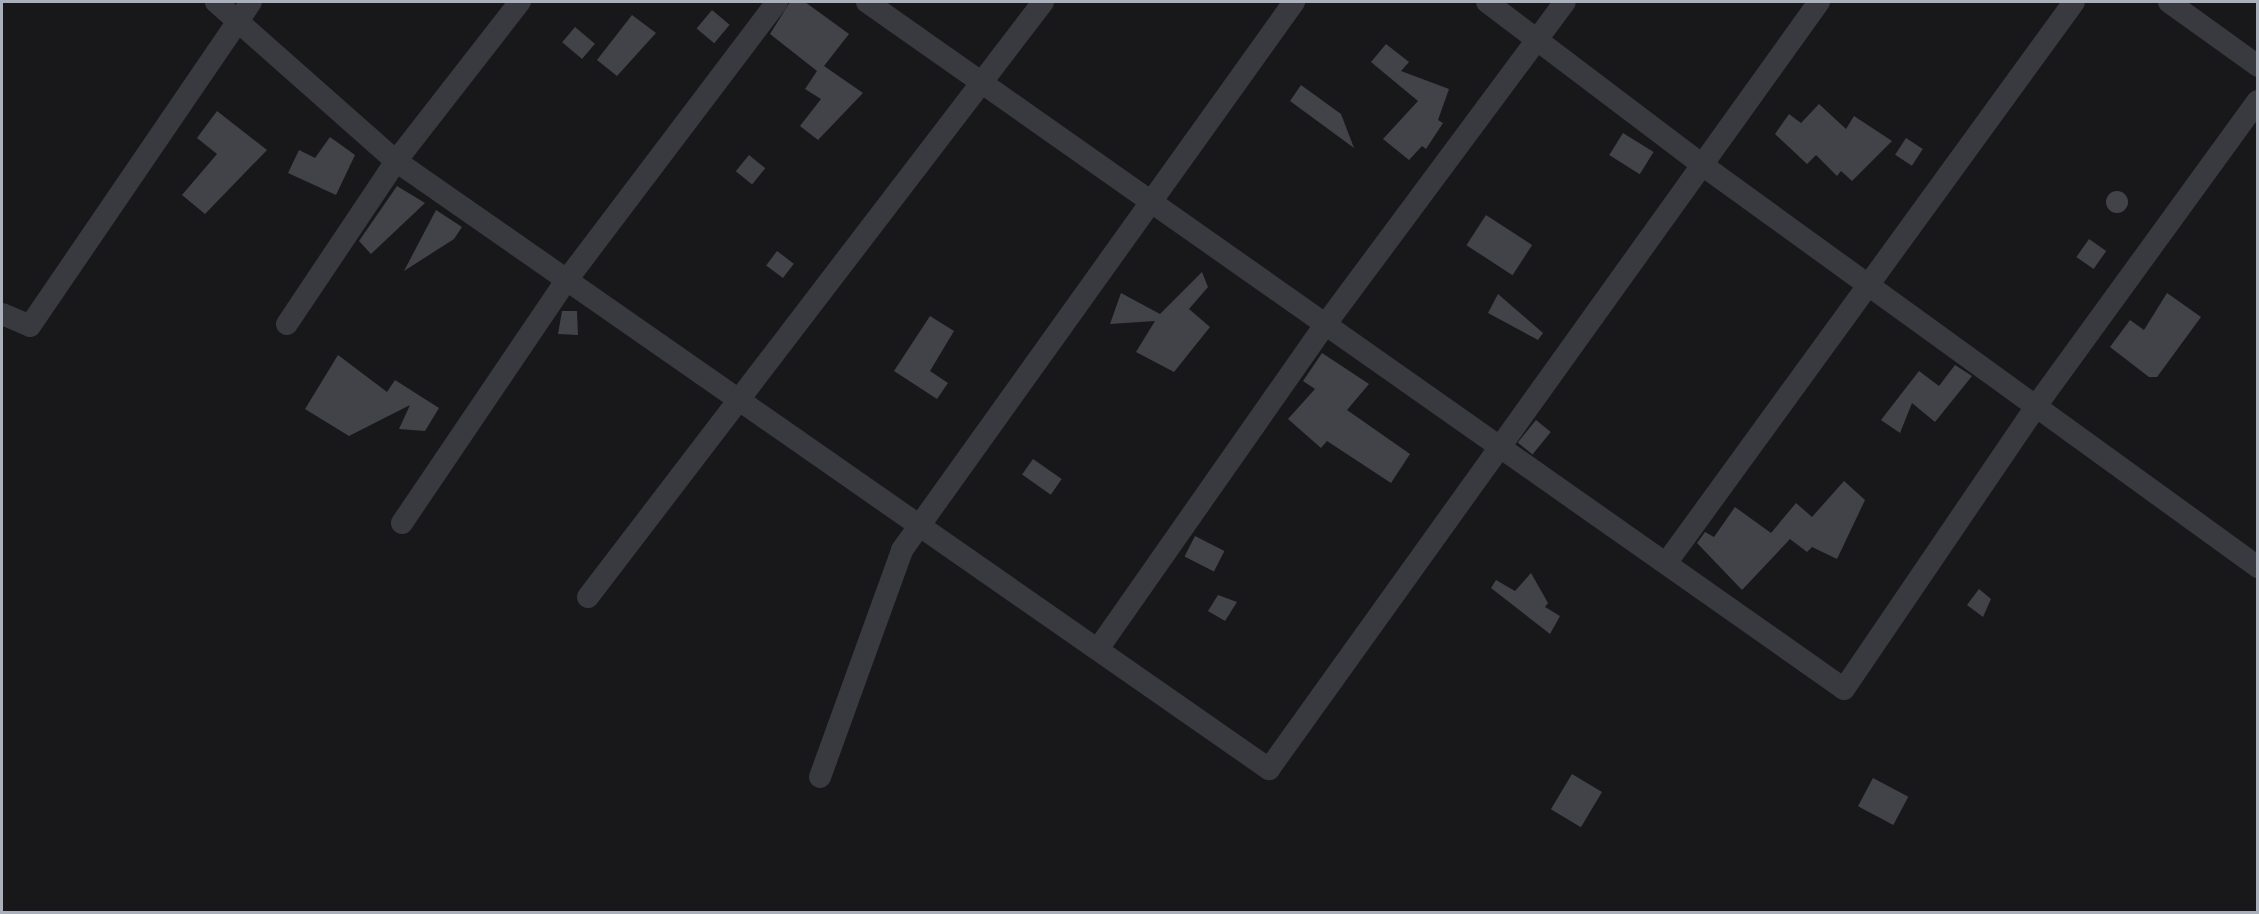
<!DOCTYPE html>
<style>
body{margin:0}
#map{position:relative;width:2259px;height:914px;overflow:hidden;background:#18181b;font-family:Helvetica,sans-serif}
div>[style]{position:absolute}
.building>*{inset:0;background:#424348;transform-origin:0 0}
.round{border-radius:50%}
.street>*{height:22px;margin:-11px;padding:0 11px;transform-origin:11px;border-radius:11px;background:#393a40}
span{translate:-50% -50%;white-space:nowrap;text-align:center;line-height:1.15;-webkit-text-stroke:4.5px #131316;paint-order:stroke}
.frame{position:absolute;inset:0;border:3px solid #aab0bb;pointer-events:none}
</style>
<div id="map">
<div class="building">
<i style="clip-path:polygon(790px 2px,805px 2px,849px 34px,824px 66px,863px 93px,818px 140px,800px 126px,821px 99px,805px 89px,817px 71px,770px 34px)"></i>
<i style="left:712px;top:10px;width:23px;height:24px;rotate:40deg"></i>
<i style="clip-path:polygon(632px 15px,656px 33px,617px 76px,597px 60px)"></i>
<i style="left:575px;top:27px;width:26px;height:20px;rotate:40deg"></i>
<i style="clip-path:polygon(1386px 44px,1409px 62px,1401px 71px,1449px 89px,1438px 120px,1443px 123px,1426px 149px,1422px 146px,1409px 160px,1383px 139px,1418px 101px,1371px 62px)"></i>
<i style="clip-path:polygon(1301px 85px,1341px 114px,1354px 148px,1290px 101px)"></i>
<i style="clip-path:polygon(1819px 104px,1846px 129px,1854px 116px,1892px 141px,1852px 181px,1841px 171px,1837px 176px,1816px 155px,1807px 164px,1775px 134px,1789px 114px,1801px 123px)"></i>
<i style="clip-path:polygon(217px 111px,267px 150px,205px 214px,182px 195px,217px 154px,197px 138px)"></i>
<i style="left:1623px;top:133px;width:36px;height:26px;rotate:32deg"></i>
<i style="clip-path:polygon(330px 137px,355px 155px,336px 195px,288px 173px,299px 150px,315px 158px)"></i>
<i style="left:1906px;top:138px;width:20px;height:20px;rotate:33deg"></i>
<i style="left:749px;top:155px;width:21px;height:21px;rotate:39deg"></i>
<i style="clip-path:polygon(397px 186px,425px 203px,371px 254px,359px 241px)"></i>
<i class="round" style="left:2106px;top:191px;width:22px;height:22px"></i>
<i style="clip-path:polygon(436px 210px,462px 227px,454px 239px,404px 271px)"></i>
<i style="left:1486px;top:215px;width:55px;height:36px;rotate:33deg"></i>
<i style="left:2089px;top:239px;width:21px;height:22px;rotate:35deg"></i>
<i style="left:777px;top:251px;width:21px;height:18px;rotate:37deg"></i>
<i style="clip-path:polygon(1202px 272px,1208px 287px,1189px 309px,1210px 327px,1174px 372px,1136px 352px,1155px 321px,1110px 324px,1121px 293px,1160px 314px)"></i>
<i style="clip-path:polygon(2167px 293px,2201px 317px,2157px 377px,2149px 377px,2110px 347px,2130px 320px,2144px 330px)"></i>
<i style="clip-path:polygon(1498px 294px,1543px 333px,1538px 340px,1488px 313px)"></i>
<i style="clip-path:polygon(562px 311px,577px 311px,578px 335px,558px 334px)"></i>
<i style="clip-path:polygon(930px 316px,954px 331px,930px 371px,948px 383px,937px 399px,894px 371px)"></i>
<i style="clip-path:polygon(1322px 353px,1369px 384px,1347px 410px,1410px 454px,1391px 483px,1327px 441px,1321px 448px,1288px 419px,1315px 389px,1303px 381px)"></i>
<i style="clip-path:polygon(338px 355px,387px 392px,395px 380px,439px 408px,425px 431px,399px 429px,410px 405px,349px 436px,305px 409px)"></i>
<i style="clip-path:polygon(1955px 365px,1972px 376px,1935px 422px,1912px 403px,1900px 433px,1881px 420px,1919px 371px,1939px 386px)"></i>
<i style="left:1536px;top:420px;width:19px;height:29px;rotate:39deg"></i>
<i style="left:1033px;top:459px;width:35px;height:19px;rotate:35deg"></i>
<i style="clip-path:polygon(1844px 481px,1865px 500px,1837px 559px,1812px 547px,1807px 552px,1790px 539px,1742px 590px,1697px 543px,1705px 532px,1714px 537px,1735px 507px,1771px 533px,1796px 503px,1812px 517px)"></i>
<i style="left:1195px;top:536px;width:33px;height:23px;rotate:27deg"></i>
<i style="clip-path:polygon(1531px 573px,1548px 603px,1545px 607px,1560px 616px,1550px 634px,1491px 588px,1496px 580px,1515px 591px)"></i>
<i style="clip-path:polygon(1979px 589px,1991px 599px,1983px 617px,1967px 605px)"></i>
<i style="clip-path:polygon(1218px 595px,1237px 602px,1225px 621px,1208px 611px)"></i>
<i style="left:1572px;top:774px;width:35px;height:41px;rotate:31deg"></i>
<i style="left:1873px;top:778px;width:40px;height:32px;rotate:28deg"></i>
</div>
<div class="street">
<i style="left:216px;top:2px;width:240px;rotate:41.5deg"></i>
<i style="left:396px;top:161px;width:1064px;rotate:34.86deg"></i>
<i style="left:1269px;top:769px;width:944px;rotate:-54.36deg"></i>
<i style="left:867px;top:2px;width:1194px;rotate:35.11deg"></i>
<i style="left:1844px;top:689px;width:342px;rotate:-55.8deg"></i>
<i style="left:2036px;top:406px;width:377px;rotate:-54deg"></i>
<i style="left:1487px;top:2px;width:268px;rotate:37.1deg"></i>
<i style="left:1701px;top:164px;width:688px;rotate:35.89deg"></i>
<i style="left:2169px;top:2px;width:110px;rotate:35.7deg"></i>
<i style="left:2px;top:314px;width:30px;rotate:23deg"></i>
<i style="left:30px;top:326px;width:392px;rotate:-55.7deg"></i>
<i style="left:287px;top:324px;width:196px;rotate:-56.2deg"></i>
<i style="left:396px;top:161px;width:202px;rotate:-52.1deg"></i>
<i style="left:402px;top:523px;width:292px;rotate:-55.9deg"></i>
<i style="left:566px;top:281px;width:350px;rotate:-52.9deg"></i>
<i style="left:1667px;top:562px;width:692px;rotate:-53.99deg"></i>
<i style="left:588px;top:597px;width:749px;rotate:-52.59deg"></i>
<i style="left:1098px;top:649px;width:401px;rotate:-55deg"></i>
<i style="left:1328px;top:321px;width:397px;rotate:-53.4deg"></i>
<i style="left:820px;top:777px;width:241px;rotate:-70.1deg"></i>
<i style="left:902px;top:550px;width:674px;rotate:-54.42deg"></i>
</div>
<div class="frame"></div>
</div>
